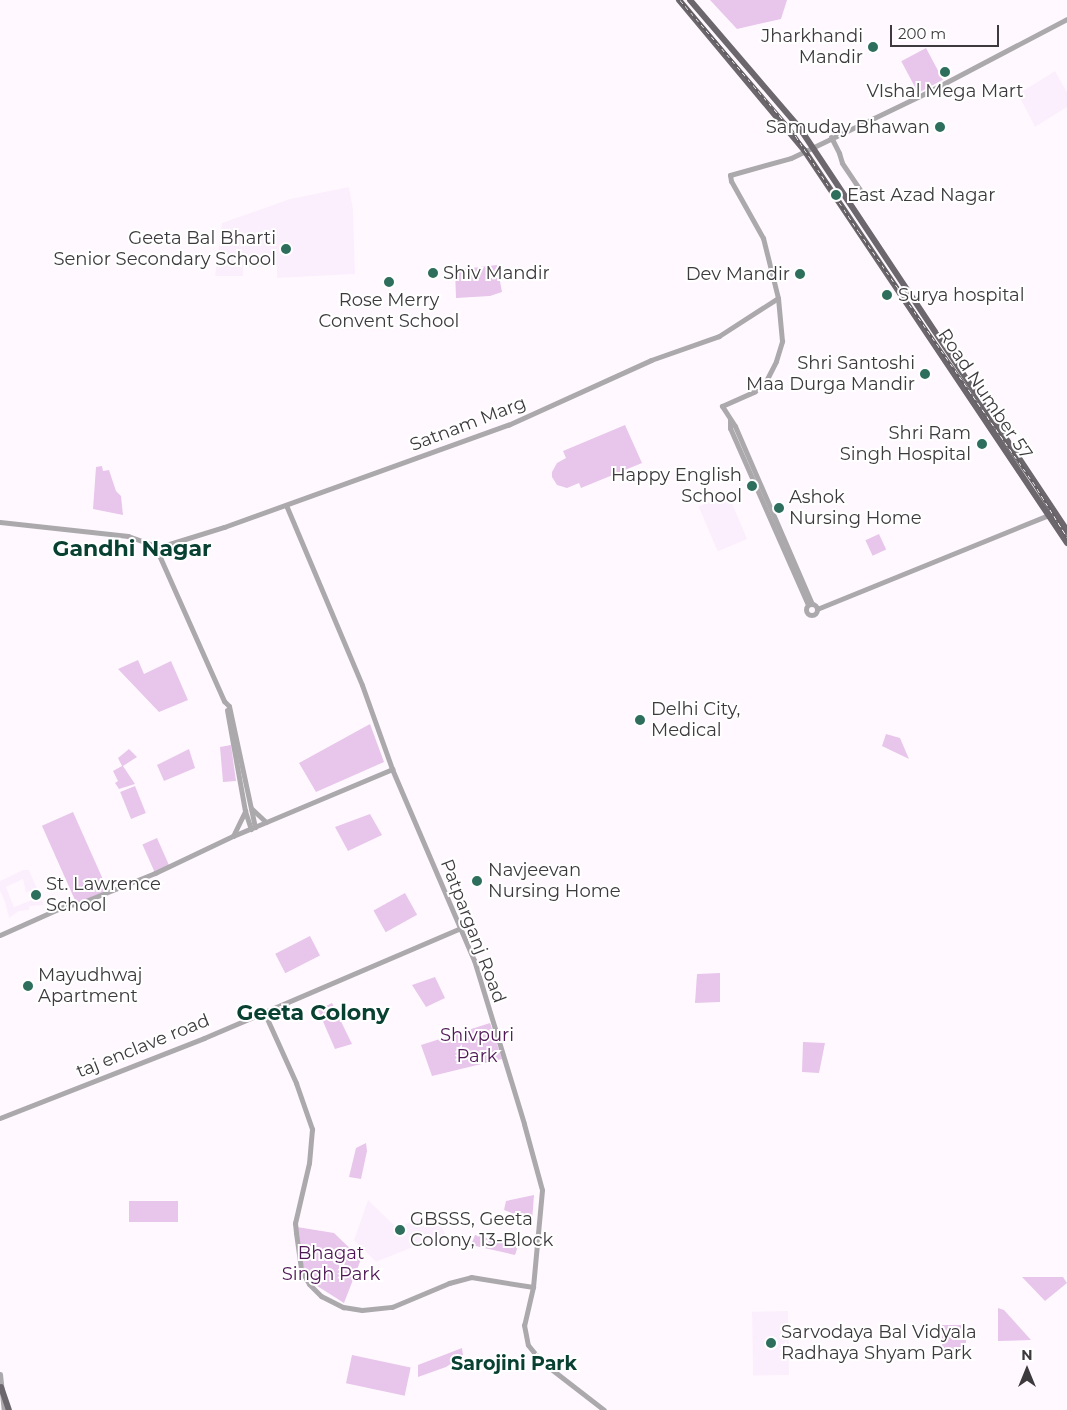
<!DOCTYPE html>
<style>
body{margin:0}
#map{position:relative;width:1067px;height:1410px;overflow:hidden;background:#fff9ff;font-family:Montserrat,sans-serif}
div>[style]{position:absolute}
.built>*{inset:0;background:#fceffd;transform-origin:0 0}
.green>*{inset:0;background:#e8c5eb;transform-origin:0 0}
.minor>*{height:5px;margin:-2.5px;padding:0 2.5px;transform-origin:2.5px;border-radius:2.5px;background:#aca9ad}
.minor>.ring{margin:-2.5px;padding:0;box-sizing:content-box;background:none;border:5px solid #aca9ad;border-radius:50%}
.major>*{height:6px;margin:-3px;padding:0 3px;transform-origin:3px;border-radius:3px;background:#6c676c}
.rail>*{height:3px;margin-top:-1.5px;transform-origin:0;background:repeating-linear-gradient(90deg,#fff 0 4px,#625e62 0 8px);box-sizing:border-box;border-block:1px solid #625e62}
.dots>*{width:14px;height:14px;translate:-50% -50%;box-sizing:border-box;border:2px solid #fff;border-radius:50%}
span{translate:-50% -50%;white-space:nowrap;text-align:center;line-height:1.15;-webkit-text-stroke:4px #fff;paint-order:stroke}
.poi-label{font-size:18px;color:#3d3a3d}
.right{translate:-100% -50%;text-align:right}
.left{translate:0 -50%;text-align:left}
.street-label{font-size:18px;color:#3d3a3d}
.park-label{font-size:18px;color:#501757}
.neighbourhood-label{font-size:19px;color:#084032;font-weight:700}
.district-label{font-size:22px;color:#084032;font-weight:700}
.north{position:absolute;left:1002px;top:1345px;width:50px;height:50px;-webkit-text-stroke:4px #fff;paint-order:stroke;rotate:0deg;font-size:14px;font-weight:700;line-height:20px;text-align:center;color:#3d3a3d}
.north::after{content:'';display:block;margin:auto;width:18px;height:22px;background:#3d3a3d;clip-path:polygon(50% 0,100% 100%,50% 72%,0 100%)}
.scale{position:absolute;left:890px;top:25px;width:109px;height:22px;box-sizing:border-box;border:2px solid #3d3a3d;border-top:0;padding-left:6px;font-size:15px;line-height:18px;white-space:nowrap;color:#3d3a3d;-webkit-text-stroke:4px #fff;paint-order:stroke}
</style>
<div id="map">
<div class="built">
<i style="clip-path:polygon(1055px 71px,1067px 92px,1067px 107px,1035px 127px,1018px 94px)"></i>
<i style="clip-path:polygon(349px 187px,353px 209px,355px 274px,277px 278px,277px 267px,243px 267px,243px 276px,215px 276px,222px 223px,290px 199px)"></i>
<i style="left:728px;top:494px;width:49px;height:32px;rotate:67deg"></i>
<i style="clip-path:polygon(evenodd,23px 870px,29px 870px,44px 905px,30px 906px,29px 910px,19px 911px,9px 918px,5px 902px,0 891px,0 881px,23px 870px,23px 879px,26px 893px,29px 891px,34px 899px,14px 907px,6px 887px,23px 879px)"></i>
<i style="clip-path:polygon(368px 1200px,395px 1226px,399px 1227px,432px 1213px,436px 1214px,445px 1234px,376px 1262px,354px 1240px)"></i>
<i style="left:788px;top:1311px;width:64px;height:36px;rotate:89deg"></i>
</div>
<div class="green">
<i style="clip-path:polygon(710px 0,787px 0,781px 19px,737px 29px)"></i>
<i style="left:926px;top:48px;width:36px;height:28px;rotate:62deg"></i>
<i style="clip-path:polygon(497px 265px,502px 292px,490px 296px,456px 298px,455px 270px)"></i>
<i style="clip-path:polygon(625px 425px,642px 463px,581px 488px,579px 483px,567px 488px,557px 485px,552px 477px,552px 472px,557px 463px,566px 458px,563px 451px)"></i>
<i style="clip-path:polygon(102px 466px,103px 471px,109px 470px,116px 491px,121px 496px,123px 515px,93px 509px,96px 467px)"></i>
<i style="left:879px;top:534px;width:17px;height:15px;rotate:65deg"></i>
<i style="clip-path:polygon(138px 660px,144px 674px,171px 661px,188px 700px,159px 712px,118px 669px)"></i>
<i style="clip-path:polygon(370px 724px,384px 762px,316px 792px,299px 763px)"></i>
<i style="clip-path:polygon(886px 734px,900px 738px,909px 759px,882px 746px)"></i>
<i style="clip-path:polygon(231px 745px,236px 781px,223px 782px,220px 747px)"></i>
<i style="clip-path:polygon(129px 749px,137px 757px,123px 766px,135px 784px,119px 789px,115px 783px,118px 781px,113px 771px,122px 766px,118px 758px)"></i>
<i style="clip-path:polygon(189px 749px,195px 768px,164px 781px,157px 765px)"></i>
<i style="left:135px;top:786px;width:29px;height:16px;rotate:68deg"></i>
<i style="left:73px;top:812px;width:88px;height:34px;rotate:66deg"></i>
<i style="clip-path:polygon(370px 814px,382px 835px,348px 851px,335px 827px)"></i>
<i style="left:157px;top:838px;width:30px;height:16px;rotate:66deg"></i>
<i style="left:405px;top:893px;width:25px;height:36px;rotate:61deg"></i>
<i style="left:310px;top:936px;width:22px;height:39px;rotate:63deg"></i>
<i style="clip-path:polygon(720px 973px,720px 1002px,695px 1003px,697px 974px)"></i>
<i style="clip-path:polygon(435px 977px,445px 998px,426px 1007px,412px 985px)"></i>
<i style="clip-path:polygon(332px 1003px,352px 1044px,335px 1049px,318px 1010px)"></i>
<i style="clip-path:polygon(490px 1023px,502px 1059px,432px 1076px,421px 1045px)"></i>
<i style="clip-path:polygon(803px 1042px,825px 1043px,819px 1073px,802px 1072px)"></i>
<i style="clip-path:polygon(366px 1143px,367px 1151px,361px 1179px,349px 1177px,356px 1148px)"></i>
<i style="clip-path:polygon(534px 1195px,532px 1221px,504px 1210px,506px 1201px)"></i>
<i style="left:129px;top:1201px;width:49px;height:21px"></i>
<i style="clip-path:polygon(297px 1227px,334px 1233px,361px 1259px,344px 1303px,314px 1284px,306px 1272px,301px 1261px)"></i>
<i style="clip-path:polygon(475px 1235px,518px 1246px,515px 1255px,471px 1245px)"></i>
<i style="clip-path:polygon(1022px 1277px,1063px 1277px,1067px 1283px,1045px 1301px)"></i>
<i style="clip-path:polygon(998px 1308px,1004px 1310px,1031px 1340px,998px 1341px)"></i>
<i style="left:942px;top:1325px;width:24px;height:24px"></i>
<i style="clip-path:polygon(462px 1348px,463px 1356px,446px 1367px,418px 1377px,418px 1365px)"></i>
<i style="left:352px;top:1355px;width:60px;height:29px;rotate:12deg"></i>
</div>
<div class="minor">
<i style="left:831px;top:137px;width:18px;rotate:63deg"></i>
<i style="left:839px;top:153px;width:10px;rotate:73deg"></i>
<i style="left:842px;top:163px;width:36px;rotate:56deg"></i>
<i style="left:730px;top:420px;width:8px;rotate:90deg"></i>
<i style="left:730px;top:428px;width:193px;rotate:66.2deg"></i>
<i style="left:286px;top:505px;width:195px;rotate:67.1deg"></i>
<i style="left:362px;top:685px;width:89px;rotate:70.3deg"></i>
<i style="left:392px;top:769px;width:208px;rotate:66.8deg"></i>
<i style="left:474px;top:960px;width:171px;rotate:73deg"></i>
<i style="left:524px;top:1124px;width:68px;rotate:74.7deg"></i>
<i style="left:542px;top:1190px;width:97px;rotate:95.3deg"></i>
<i style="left:533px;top:1287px;width:39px;rotate:103deg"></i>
<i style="left:524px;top:1325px;width:20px;rotate:79deg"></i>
<i style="left:528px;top:1345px;width:22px;rotate:51deg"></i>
<i style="left:542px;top:1362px;width:78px;rotate:37.7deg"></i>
<i style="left:0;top:522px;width:129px;rotate:6.2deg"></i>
<i style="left:128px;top:536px;width:29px;rotate:20deg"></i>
<i style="left:155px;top:546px;width:11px;rotate:-5deg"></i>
<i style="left:166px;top:545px;width:61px;rotate:-17.2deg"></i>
<i style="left:224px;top:527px;width:302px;rotate:-19.8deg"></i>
<i style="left:508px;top:425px;width:157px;rotate:-24.4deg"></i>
<i style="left:651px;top:360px;width:72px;rotate:-19.4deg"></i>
<i style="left:719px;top:336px;width:70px;rotate:-32.8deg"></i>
<i style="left:155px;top:546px;width:170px;rotate:66deg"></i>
<i style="left:224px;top:701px;width:7px;rotate:45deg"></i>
<i style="left:229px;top:706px;width:124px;rotate:77.9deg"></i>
<i style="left:812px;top:604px;width:194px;rotate:-113.4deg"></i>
<i style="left:735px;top:426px;width:24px;rotate:-123deg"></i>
<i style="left:722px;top:406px;width:36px;rotate:-24deg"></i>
<i style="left:755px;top:391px;width:15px;rotate:-42deg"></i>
<i style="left:766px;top:381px;width:22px;rotate:-63deg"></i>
<i style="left:776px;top:361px;width:21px;rotate:-73deg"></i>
<i style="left:782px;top:341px;width:43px;rotate:-95.3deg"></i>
<i style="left:778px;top:298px;width:62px;rotate:-104deg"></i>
<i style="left:763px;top:238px;width:65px;rotate:-119.3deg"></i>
<i style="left:731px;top:181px;width:6px;rotate:-99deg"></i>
<i style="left:730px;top:175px;width:63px;rotate:-15.6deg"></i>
<i style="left:791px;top:158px;width:148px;rotate:-25.7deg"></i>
<i style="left:924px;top:94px;width:161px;rotate:-27.7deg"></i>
<i class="ring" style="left:806.5px;top:604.5px;width:6px;height:6px"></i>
<i style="left:817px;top:609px;width:249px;rotate:-22.1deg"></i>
<i style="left:227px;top:710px;width:103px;rotate:79.9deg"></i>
<i style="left:245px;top:811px;width:19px;rotate:72deg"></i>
<i style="left:252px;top:809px;width:19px;rotate:43deg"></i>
<i style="left:233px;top:836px;width:28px;rotate:-64deg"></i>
<i style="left:0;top:935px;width:73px;rotate:-24.1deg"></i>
<i style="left:67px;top:905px;width:11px;rotate:-5deg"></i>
<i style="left:78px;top:904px;width:83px;rotate:-21.9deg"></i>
<i style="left:155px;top:873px;width:86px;rotate:-25.4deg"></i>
<i style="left:233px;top:836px;width:173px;rotate:-22.8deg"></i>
<i style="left:264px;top:1012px;width:78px;rotate:65.7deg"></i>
<i style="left:296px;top:1083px;width:49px;rotate:70.8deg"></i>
<i style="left:312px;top:1129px;width:34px;rotate:95deg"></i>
<i style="left:309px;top:1163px;width:62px;rotate:103.1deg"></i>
<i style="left:295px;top:1223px;width:10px;rotate:84deg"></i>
<i style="left:296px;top:1233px;width:37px;rotate:82deg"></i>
<i style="left:301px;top:1270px;width:16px;rotate:60deg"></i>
<i style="left:309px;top:1284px;width:17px;rotate:45deg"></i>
<i style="left:321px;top:1296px;width:25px;rotate:27deg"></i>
<i style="left:343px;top:1307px;width:19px;rotate:9deg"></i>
<i style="left:362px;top:1310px;width:30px;rotate:-6deg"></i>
<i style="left:392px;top:1307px;width:62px;rotate:-22.8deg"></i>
<i style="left:449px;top:1283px;width:23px;rotate:-15deg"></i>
<i style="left:471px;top:1277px;width:63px;rotate:9.2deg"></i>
<i style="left:0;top:1118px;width:219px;rotate:-21.4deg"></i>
<i style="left:204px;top:1038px;width:280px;rotate:-23.2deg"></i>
<i style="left:0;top:1374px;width:36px;rotate:84deg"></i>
</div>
<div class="major">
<i style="left:679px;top:0;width:195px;rotate:50.2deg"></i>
<i style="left:804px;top:150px;width:473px;rotate:56.2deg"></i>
<i style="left:690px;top:0;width:167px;rotate:49.4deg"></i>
<i style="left:799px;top:127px;width:485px;rotate:56.4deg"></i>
<i style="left:1px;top:1387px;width:24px;rotate:71deg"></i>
</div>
<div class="rail">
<i style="left:680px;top:0;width:170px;rotate:49.3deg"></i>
<i style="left:791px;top:129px;width:123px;rotate:56.6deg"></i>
<i style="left:859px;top:232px;width:305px;rotate:55.2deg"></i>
<i style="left:1033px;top:482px;width:65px;rotate:58.3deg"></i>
</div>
<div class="dots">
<i style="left:873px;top:47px;background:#2e6e5c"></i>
<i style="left:945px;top:72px;background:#2e6e5c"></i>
<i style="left:940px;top:127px;background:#2e6e5c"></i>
<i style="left:836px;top:195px;background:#2e6e5c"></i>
<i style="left:286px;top:249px;background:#2e6e5c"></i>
<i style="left:433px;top:273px;background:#2e6e5c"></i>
<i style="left:800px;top:274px;background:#2e6e5c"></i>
<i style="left:389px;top:282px;background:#2e6e5c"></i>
<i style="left:887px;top:295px;background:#2e6e5c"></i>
<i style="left:925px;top:374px;background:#2e6e5c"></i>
<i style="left:982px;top:444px;background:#2e6e5c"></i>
<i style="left:752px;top:486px;background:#2e6e5c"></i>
<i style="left:779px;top:508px;background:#2e6e5c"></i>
<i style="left:640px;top:720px;background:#2e6e5c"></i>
<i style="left:477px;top:881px;background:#2e6e5c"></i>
<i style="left:36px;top:895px;background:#2e6e5c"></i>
<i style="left:28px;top:986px;background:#2e6e5c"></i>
<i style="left:400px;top:1230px;background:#2e6e5c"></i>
<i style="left:771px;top:1343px;background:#2e6e5c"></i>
</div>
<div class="poi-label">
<span class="right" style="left:863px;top:47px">Jharkhandi<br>Mandir</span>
<span style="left:945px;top:91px">VIshal Mega Mart</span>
<span class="right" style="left:930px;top:127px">Samuday Bhawan</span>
<span class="left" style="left:847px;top:195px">East Azad Nagar</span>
<span class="right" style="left:276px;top:249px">Geeta Bal Bharti<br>Senior Secondary School</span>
<span class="left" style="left:443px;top:273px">Shiv Mandir</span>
<span class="right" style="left:790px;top:274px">Dev Mandir</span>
<span class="left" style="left:898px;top:295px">Surya hospital</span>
<span style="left:389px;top:311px">Rose Merry<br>Convent School</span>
<span class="right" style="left:915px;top:374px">Shri Santoshi<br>Maa Durga Mandir</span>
<span class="right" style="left:971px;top:444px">Shri Ram<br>Singh Hospital</span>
<span class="right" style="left:742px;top:486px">Happy English<br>School</span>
<span class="left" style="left:789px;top:508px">Ashok<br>Nursing Home</span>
<span class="left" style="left:651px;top:720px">Delhi City,<br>Medical</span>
<span class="left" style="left:488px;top:881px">Navjeevan<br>Nursing Home</span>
<span class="left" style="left:46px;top:895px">St. Lawrence<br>School</span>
<span class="left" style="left:38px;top:986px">Mayudhwaj<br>Apartment</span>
<span class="left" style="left:410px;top:1230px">GBSSS, Geeta<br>Colony, 13-Block</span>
<span class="left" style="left:781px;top:1343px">Sarvodaya Bal Vidyala<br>Radhaya Shyam Park</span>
</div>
<div class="street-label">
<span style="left:985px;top:394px;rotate:56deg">Road Number 57</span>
<span style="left:468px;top:424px;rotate:-21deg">Satnam Marg</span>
<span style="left:473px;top:931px;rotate:69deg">Patparganj Road</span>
<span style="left:143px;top:1046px;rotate:-22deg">taj enclave road</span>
</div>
<div class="park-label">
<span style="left:477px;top:1046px">Shivpuri<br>Park</span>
<span style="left:331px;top:1264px">Bhagat<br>Singh Park</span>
</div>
<div class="neighbourhood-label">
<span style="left:514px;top:1364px">Sarojini Park</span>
</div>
<div class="district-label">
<span style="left:132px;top:549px">Gandhi Nagar</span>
<span style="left:313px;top:1013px">Geeta Colony</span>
</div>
<div class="north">N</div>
<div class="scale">200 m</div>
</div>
